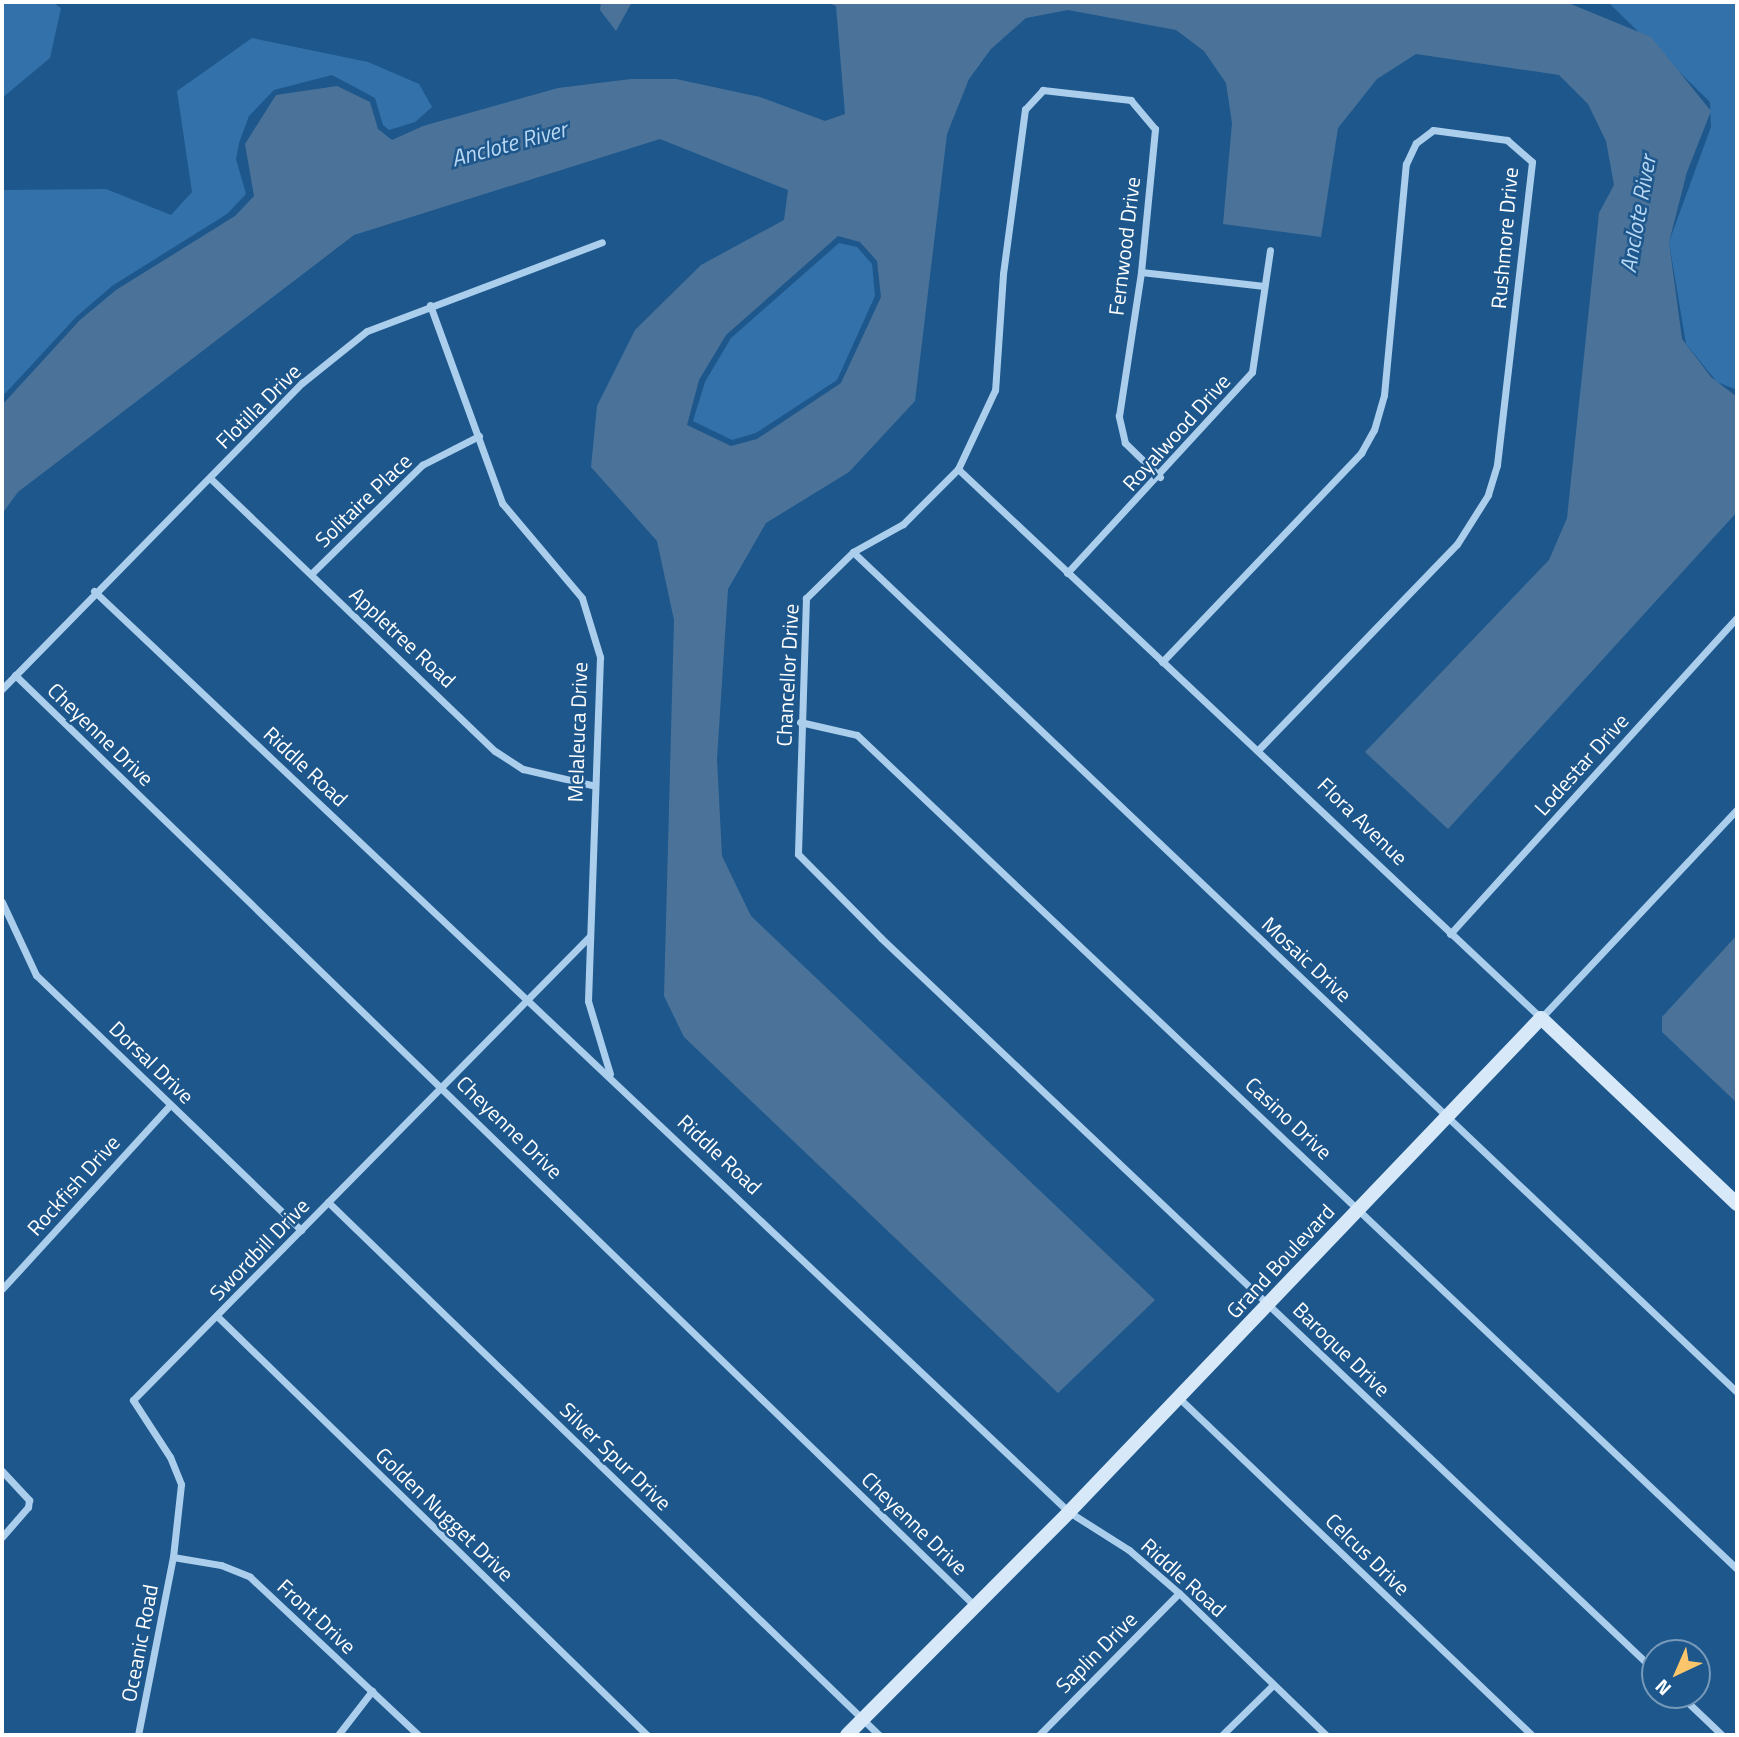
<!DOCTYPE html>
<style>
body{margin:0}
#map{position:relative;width:1739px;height:1737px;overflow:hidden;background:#1e578c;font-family:"Titillium Web",sans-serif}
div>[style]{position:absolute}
.green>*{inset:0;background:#3271aa}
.water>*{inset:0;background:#4b7399}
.street>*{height:7px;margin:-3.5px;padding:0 3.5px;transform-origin:3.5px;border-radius:3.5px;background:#abceec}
.secondary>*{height:14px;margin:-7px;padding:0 7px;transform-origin:7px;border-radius:7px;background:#d7e9f9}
span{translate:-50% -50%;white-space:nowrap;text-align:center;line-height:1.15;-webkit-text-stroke:5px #1e578c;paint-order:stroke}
.street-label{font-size:21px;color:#fff}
.water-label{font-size:23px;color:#b7d7f3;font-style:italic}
.frame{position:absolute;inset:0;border:4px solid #fff;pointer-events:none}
.north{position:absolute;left:1641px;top:1639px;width:70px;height:70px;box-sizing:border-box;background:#1e578c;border:2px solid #789aba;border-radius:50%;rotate:224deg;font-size:19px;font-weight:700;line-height:28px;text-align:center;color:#fff}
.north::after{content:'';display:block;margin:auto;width:24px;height:32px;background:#fbc66b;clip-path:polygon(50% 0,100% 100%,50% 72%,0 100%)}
</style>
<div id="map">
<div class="green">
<i style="clip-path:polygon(2px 2px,52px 2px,61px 8px,50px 58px,2px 98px)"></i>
<i style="clip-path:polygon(1608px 2px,1737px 2px,1737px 390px,1717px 382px,1686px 344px,1669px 242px,1711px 127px,1710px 102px)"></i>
<i style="clip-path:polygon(252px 38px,368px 62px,419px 84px,432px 107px,415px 122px,389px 130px,383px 125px,375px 98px,332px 75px,274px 90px,249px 116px,239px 143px,236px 159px,246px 194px,227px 214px,112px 286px,76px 317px,2px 397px,2px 190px,106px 189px,171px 215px,192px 192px,177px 91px)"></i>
<i style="clip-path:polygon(839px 243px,857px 247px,872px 264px,875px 296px,837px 380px,756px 433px,732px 440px,693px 421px,705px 382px,731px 338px)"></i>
</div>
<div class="water">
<i style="clip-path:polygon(601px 2px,632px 2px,616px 31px,600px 10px)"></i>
<i style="clip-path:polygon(evenodd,825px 2px,1566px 2px,1651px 37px,1711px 111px,1687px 172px,1669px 242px,1682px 339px,1711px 377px,1737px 397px,1737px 512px,1448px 829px,1365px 752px,1549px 560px,1567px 518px,1599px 213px,1614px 185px,1606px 141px,1588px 104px,1559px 75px,1416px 54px,1377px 79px,1338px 128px,1321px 237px,1223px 224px,1232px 123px,1226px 83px,1204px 51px,1176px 30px,1068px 10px,1026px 18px,991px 49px,969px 79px,947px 134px,915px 401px,849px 472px,766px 523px,728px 589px,717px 759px,722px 856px,751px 916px,1155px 1300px,1058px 1393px,684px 1037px,664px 996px,674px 620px,657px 541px,591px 467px,597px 406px,635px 330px,701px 265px,784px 220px,788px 190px,660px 139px,354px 235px,18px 492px,2px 514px,2px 405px,80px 320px,116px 290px,235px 216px,254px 196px,245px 144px,276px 95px,337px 86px,370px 102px,378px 129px,392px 140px,423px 126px,558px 88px,631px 79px,676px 79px,760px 97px,825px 121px,845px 114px,836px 6px,825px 2px,838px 236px,860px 242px,877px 261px,881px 297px,841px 383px,757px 439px,731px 446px,687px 425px,699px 380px,726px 335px,838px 236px)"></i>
<i style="clip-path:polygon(1737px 935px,1737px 1103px,1662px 1032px,1662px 1017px)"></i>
</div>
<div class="street">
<i style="left:1141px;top:272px;width:124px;rotate:6.5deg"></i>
<i style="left:430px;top:305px;width:211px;rotate:70deg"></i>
<i style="left:502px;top:503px;width:124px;rotate:49.9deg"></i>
<i style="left:582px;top:598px;width:62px;rotate:73deg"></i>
<i style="left:600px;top:657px;width:344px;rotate:92deg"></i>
<i style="left:588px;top:1001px;width:76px;rotate:73.2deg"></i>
<i style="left:958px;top:469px;width:801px;rotate:43.28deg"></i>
<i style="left:1541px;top:1018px;width:287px;rotate:-46.8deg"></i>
<i style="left:1160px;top:477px;width:49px;rotate:-135.8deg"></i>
<i style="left:1125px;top:443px;width:28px;rotate:-103deg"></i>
<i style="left:1119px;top:416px;width:146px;rotate:-81.3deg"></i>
<i style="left:1141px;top:272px;width:144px;rotate:-84.4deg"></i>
<i style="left:1155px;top:129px;width:38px;rotate:-130deg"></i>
<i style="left:1131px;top:100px;width:89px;rotate:-173.5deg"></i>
<i style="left:1043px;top:90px;width:26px;rotate:133deg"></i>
<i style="left:1025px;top:109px;width:166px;rotate:97.6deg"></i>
<i style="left:1003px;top:274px;width:116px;rotate:93.9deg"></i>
<i style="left:995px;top:390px;width:87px;rotate:115.1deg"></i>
<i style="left:958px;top:469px;width:78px;rotate:135deg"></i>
<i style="left:903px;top:524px;width:57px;rotate:150.8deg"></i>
<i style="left:853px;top:552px;width:66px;rotate:135.6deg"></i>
<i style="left:806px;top:598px;width:256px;rotate:91.8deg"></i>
<i style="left:798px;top:854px;width:118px;rotate:45.3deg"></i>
<i style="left:881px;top:938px;width:1066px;rotate:43.44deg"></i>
<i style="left:211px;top:479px;width:393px;rotate:43.8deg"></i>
<i style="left:495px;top:751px;width:33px;rotate:33deg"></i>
<i style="left:523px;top:769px;width:71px;rotate:13.1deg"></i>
<i style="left:853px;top:552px;width:1219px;rotate:43.54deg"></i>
<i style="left:1067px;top:573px;width:273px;rotate:-47.4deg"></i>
<i style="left:1252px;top:372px;width:123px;rotate:-81.6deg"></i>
<i style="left:311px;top:574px;width:156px;rotate:-44.5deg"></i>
<i style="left:422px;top:465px;width:64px;rotate:-27deg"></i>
<i style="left:94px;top:591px;width:1341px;rotate:43.37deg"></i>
<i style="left:1069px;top:1512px;width:71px;rotate:32.3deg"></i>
<i style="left:1129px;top:1550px;width:66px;rotate:40.7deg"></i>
<i style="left:1179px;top:1593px;width:204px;rotate:44deg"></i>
<i style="left:1162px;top:662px;width:289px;rotate:-46.4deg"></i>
<i style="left:1361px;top:453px;width:26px;rotate:-61deg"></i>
<i style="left:1374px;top:430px;width:36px;rotate:-74deg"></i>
<i style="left:1384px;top:395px;width:232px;rotate:-84.6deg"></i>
<i style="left:1406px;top:164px;width:23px;rotate:-65deg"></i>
<i style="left:1416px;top:143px;width:21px;rotate:-37deg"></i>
<i style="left:1433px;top:130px;width:75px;rotate:7.7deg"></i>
<i style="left:1507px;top:140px;width:33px;rotate:41deg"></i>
<i style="left:1532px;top:162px;width:305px;rotate:96.6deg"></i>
<i style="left:1497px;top:465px;width:31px;rotate:107deg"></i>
<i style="left:1488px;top:495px;width:58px;rotate:122.3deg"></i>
<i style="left:1457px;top:544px;width:286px;rotate:134deg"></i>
<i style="left:15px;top:675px;width:1339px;rotate:44.12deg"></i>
<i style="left:2px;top:689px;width:429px;rotate:-45.6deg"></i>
<i style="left:302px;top:383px;width:83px;rotate:-38.7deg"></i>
<i style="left:367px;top:331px;width:251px;rotate:-20.7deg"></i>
<i style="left:800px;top:722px;width:58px;rotate:12.8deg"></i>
<i style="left:857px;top:735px;width:1212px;rotate:43.46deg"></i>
<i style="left:2px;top:902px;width:81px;rotate:65deg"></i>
<i style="left:36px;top:975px;width:368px;rotate:43.9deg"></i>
<i style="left:1450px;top:934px;width:428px;rotate:-47.8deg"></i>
<i style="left:328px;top:1202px;width:767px;rotate:44.05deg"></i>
<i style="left:2px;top:1289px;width:249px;rotate:-47.6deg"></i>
<i style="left:218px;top:1317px;width:599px;rotate:44.26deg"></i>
<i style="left:1179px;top:1398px;width:488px;rotate:43.7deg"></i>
<i style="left:2px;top:1471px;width:40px;rotate:47deg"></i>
<i style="left:29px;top:1500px;width:7px;rotate:98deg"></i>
<i style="left:28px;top:1507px;width:40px;rotate:131deg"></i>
<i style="left:173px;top:1557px;width:49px;rotate:9.5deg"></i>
<i style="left:221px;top:1565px;width:31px;rotate:22deg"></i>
<i style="left:250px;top:1577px;width:231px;rotate:43.2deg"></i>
<i style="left:1680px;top:1695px;width:58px;rotate:43.6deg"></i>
<i style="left:138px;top:1735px;width:181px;rotate:-78.9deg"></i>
<i style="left:173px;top:1557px;width:73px;rotate:-83.7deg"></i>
<i style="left:181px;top:1484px;width:29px;rotate:-112deg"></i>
<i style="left:170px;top:1457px;width:68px;rotate:-123deg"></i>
<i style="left:133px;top:1400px;width:651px;rotate:-45.44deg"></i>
<i style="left:338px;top:1735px;width:56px;rotate:-52.3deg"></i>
<i style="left:1039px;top:1735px;width:199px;rotate:-45.4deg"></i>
<i style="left:1222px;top:1735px;width:71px;rotate:-44.4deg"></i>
</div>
<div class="secondary">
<i style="left:847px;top:1735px;width:315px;rotate:-45.1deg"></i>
<i style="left:1069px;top:1512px;width:683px;rotate:-46.3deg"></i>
<i style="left:1541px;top:1018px;width:270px;rotate:43.5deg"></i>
</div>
<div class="street-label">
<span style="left:1504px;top:238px;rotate:-85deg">Rushmore Drive</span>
<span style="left:1124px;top:246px;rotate:-83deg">Fernwood Drive</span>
<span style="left:258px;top:406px;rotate:-45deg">Flotilla Drive</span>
<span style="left:1176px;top:432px;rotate:-48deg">Royalwood Drive</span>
<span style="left:363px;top:500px;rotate:-44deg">Solitaire Place</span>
<span style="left:403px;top:637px;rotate:43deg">Appletree Road</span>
<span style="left:787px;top:675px;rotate:-87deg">Chancellor Drive</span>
<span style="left:577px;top:732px;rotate:-88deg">Melaleuca Drive</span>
<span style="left:101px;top:734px;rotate:44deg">Cheyenne Drive</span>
<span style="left:1581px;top:764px;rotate:-48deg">Lodestar Drive</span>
<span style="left:306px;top:766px;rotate:43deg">Riddle Road</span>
<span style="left:1363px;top:821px;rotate:44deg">Flora Avenue</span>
<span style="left:1307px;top:959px;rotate:43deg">Mosaic Drive</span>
<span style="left:152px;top:1062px;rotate:44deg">Dorsal Drive</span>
<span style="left:1289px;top:1118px;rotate:43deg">Casino Drive</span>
<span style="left:510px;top:1127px;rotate:44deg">Cheyenne Drive</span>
<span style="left:720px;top:1154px;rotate:43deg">Riddle Road</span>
<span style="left:73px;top:1185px;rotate:-48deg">Rockfish Drive</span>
<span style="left:259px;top:1249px;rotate:-46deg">Swordbill Drive</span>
<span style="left:1280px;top:1261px;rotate:-47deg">Grand Boulevard</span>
<span style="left:1342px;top:1349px;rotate:44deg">Baroque Drive</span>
<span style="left:616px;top:1456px;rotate:44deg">Silver Spur Drive</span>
<span style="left:445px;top:1514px;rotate:44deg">Golden Nugget Drive</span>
<span style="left:915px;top:1523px;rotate:44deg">Cheyenne Drive</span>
<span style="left:1368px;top:1554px;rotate:44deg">Celcus Drive</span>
<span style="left:1184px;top:1577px;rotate:42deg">Riddle Road</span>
<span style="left:317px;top:1616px;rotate:43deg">Front Drive</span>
<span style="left:139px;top:1643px;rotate:-79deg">Oceanic Road</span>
<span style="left:1096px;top:1652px;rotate:-45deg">Saplin Drive</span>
</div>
<div class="water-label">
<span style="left:509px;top:144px;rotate:-15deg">Anclote River</span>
<span style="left:1638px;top:214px;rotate:-80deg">Anclote River</span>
</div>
<div class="frame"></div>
<div class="north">N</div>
</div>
